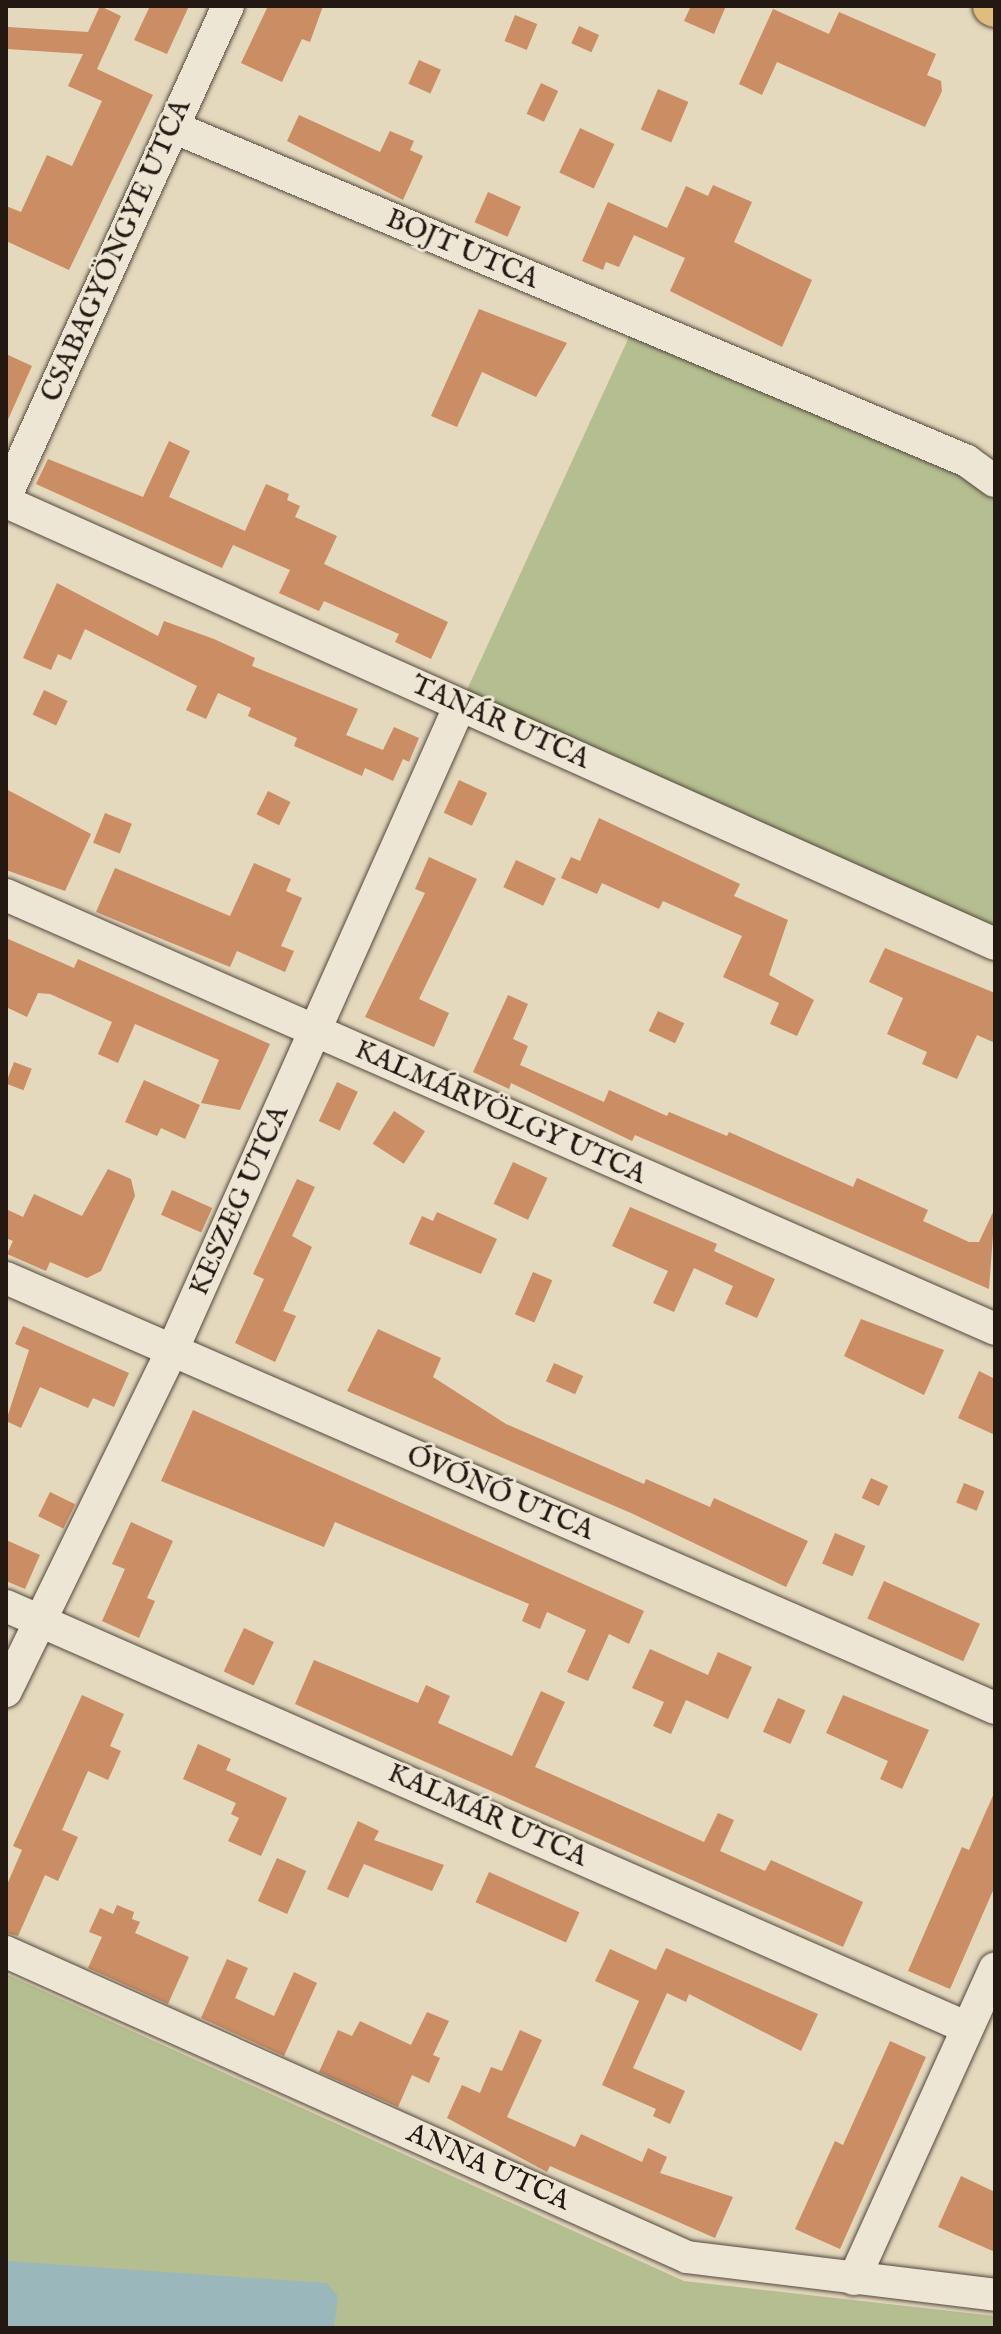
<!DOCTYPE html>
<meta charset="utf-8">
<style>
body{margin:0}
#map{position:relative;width:1001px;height:2334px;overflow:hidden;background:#e4d8bd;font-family:"IM FELL English",serif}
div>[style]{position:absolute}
.green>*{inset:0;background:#b5be90}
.water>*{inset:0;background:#9ab7bb}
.building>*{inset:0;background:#cb8d63;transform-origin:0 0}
.roads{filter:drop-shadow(0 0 2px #54483d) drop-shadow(0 0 2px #54483d)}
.minor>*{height:32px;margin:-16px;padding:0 16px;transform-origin:16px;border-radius:16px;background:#ede6d4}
.major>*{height:40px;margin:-20px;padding:0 20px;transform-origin:20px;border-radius:20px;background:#e2bc7e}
span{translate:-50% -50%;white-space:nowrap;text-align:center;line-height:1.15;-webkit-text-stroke:6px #ede6d4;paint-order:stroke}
.street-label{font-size:28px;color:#241812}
.frame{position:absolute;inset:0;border:8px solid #241812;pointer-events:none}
</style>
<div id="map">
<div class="green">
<i style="clip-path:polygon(635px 324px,995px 481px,995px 944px,460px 705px)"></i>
<i style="clip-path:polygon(6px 1974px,684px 2281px,995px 2316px,995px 2328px,6px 2328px)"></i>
</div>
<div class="water">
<i style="clip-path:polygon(6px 2261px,327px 2283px,338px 2296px,334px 2328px,6px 2328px)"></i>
</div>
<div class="building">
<i style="clip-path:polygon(100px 6px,121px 16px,97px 69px,153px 95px,69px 270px,6px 241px,6px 206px,21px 212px,47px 155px,72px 166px,102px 101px,68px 86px,83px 54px,7px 49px,8px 27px,88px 32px)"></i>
<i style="clip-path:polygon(150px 6px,189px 6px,167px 54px,134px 40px)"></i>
<i style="clip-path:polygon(268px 6px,323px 6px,310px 42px,302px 39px,282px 82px,241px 63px)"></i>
<i style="clip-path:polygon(691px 6px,726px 6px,714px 34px,684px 21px)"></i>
<i style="clip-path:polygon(773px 9px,829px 34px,839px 12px,936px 54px,927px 75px,941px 81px,942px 91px,925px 127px,777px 62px,762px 95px,739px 84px)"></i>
<i style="left:515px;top:15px;width:24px;height:28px;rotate:22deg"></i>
<i style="left:579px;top:26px;width:22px;height:19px;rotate:24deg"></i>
<i style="left:419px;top:60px;width:24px;height:26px;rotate:24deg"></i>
<i style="left:541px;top:83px;width:19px;height:34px;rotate:25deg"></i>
<i style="left:658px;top:89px;width:33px;height:44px;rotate:23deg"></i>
<i style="clip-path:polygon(299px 115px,380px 152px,390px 131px,414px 141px,410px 150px,423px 156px,403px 200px,287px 141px)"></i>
<i style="left:580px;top:128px;width:38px;height:49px;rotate:25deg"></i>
<i style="clip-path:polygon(713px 185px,752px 202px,734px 242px,812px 280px,782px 347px,670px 291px,685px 258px,634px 235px,619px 267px,606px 262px,603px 270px,582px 261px,608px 202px,667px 228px,686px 186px,708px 196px)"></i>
<i style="left:488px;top:192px;width:36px;height:33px;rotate:24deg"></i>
<i style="clip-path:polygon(479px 309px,567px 343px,536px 397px,482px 372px,457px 427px,431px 416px)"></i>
<i style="clip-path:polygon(6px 354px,32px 366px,6px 424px)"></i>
<i style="clip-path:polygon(169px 441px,190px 451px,169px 497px,245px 531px,266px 484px,289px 494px,287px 500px,300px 506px,295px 517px,337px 536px,324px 564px,448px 622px,431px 659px,395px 642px,399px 634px,324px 601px,319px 611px,279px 593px,290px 570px,233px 545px,222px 568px,36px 484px,48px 459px,143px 497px)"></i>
<i style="clip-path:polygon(57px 583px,158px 636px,164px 621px,214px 639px,255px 658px,252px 666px,358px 709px,346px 735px,383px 750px,394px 727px,419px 738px,409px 762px,403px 759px,393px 781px,365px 768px,362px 776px,294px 746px,297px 738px,248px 716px,251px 708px,218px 693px,206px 719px,186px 710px,197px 686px,85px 629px,71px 660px,58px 654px,51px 670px,23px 658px)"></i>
<i style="left:44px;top:690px;width:26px;height:27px;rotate:25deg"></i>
<i style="left:459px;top:780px;width:31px;height:36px;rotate:25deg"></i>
<i style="clip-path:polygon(6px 789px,91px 834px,65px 891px,6px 870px)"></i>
<i style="left:268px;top:791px;width:25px;height:26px;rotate:26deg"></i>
<i style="left:105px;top:813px;width:29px;height:32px;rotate:22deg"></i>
<i style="clip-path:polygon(599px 818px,740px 884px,734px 896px,788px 920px,769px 975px,814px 1000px,797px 1036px,770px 1024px,779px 1003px,723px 977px,742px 936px,663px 901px,659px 909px,602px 883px,597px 894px,561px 878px,571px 857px,580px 861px)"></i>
<i style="clip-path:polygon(429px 857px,477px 879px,419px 999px,449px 1013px,434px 1047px,365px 1017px,425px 893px,415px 889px)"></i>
<i style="left:516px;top:860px;width:44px;height:30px;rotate:25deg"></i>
<i style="clip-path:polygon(254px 863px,291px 879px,286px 891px,302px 898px,281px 946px,294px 951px,285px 972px,237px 951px,230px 967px,96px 912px,115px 868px,230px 916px)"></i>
<i style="clip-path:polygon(6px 938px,74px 968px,78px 959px,270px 1044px,240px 1110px,201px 1103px,219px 1060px,135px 1024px,118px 1063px,98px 1054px,112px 1022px,50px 994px,38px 993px,27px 1017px,6px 1007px)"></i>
<i style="clip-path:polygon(885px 948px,995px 993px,995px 1043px,977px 1035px,957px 1079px,922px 1064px,927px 1052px,887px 1034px,903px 998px,869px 982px)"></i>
<i style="clip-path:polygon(508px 995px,528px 1004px,513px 1039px,528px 1046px,520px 1065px,604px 1102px,609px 1090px,667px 1116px,669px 1112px,727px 1136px,729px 1132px,853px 1187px,857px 1178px,928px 1210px,923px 1221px,969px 1242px,979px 1242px,995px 1208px,989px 1289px,635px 1135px,632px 1141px,511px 1083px,509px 1089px,473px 1072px)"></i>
<i style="left:658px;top:1011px;width:29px;height:22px;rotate:25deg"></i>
<i style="left:14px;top:1062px;width:19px;height:23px;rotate:21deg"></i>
<i style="clip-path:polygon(144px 1080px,200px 1105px,185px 1139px,161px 1128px,157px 1136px,125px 1122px)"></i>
<i style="left:337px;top:1082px;width:23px;height:43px;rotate:25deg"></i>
<i style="left:394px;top:1111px;width:37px;height:39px;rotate:33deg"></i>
<i style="left:513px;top:1162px;width:38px;height:46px;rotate:25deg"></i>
<i style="clip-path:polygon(108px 1169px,131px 1179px,135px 1196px,101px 1271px,87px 1278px,50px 1262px,46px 1271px,7px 1254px,13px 1241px,6px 1238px,6px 1209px,23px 1217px,34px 1194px,82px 1216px)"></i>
<i style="clip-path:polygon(297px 1179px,315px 1187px,292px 1236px,312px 1247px,283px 1311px,296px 1316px,275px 1362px,235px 1343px,264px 1279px,253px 1274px)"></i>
<i style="left:172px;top:1190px;width:44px;height:27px;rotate:24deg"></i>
<i style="clip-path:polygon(630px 1207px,717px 1244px,714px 1251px,775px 1279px,757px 1318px,725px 1304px,733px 1286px,694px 1268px,674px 1312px,653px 1303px,668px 1271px,612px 1246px)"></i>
<i style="clip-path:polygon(437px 1212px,497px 1239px,481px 1274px,409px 1244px,422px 1216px,433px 1221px)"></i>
<i style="left:533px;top:1272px;width:21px;height:46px;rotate:23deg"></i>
<i style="clip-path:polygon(861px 1319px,944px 1350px,924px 1395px,844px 1356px)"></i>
<i style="clip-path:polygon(23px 1326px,129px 1373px,114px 1407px,93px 1398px,88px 1408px,40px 1387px,21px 1428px,6px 1421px,29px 1350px,15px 1344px)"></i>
<i style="clip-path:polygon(378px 1329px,441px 1358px,433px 1377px,506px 1424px,644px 1484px,646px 1479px,710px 1507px,714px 1498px,808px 1541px,786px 1587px,631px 1513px,347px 1391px)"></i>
<i style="left:554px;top:1363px;width:32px;height:20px;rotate:24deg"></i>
<i style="clip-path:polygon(979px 1371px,995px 1379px,995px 1435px,958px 1418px)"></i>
<i style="clip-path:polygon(193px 1410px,644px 1611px,629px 1644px,609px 1634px,588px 1681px,567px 1672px,586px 1630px,547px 1612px,540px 1629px,522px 1621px,529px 1604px,335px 1522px,324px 1547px,161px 1481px)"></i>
<i style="left:871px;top:1478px;width:19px;height:22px;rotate:25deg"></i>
<i style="left:964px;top:1483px;width:22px;height:21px;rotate:22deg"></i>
<i style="left:50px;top:1492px;width:28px;height:27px;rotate:26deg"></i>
<i style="clip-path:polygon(131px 1522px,173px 1541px,147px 1598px,155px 1601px,139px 1638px,102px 1621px,125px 1569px,112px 1564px)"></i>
<i style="left:835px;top:1533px;width:33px;height:33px;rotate:23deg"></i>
<i style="clip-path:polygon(6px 1540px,40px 1555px,25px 1589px,6px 1581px)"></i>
<i style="left:884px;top:1581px;width:105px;height:41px;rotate:24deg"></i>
<i style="left:244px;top:1628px;width:33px;height:48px;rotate:25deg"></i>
<i style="clip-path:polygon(650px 1649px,708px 1675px,718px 1652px,752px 1667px,728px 1719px,686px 1700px,671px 1734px,653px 1726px,664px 1702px,632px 1688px)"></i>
<i style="clip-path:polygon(314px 1660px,418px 1703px,426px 1685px,450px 1696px,438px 1723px,512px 1756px,541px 1691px,565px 1702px,535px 1767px,704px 1842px,718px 1813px,734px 1820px,720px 1851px,765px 1871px,771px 1860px,863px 1902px,843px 1947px,295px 1704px)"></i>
<i style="clip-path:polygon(82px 1695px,124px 1714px,110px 1746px,121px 1751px,108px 1780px,88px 1771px,62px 1830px,78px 1837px,58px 1881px,45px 1875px,18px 1936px,6px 1933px,6px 1887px,22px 1850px,13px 1846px)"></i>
<i style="clip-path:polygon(843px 1695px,929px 1730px,902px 1789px,880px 1779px,888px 1761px,826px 1733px)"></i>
<i style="left:778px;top:1698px;width:30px;height:37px;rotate:24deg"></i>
<i style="clip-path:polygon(198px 1744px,231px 1759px,226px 1770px,287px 1798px,261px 1856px,228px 1841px,239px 1818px,231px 1814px,236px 1803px,183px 1779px)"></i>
<i style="clip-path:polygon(995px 1791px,995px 1886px,950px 1989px,908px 1971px,962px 1847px,969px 1850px)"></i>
<i style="clip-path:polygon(358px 1821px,379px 1831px,374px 1840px,444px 1865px,432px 1891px,364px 1864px,348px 1898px,327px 1889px)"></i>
<i style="left:277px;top:1858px;width:32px;height:47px;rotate:24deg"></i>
<i style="left:489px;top:1872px;width:99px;height:33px;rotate:24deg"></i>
<i style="clip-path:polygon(117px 1905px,134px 1912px,132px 1919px,140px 1922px,135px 1933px,189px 1957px,168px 2004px,88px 1968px,102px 1937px,89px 1932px,100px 1908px,113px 1914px)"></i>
<i style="clip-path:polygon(666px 1948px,818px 2014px,801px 2051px,689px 1994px,686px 2002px,667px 1993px,633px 2068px,685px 2091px,670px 2124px,653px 2116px,656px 2109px,602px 2085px,639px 2001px,595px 1981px,610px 1949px,656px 1970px)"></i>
<i style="clip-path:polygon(227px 1959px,248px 1968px,235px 1998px,274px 2016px,294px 1972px,317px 1983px,284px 2056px,201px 2018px)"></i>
<i style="clip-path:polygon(427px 2012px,449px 2021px,433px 2055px,440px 2058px,429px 2083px,412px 2075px,398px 2107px,319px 2072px,338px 2030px,352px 2036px,360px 2021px,411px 2045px)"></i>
<i style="clip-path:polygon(520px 2030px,542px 2040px,507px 2117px,575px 2147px,581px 2134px,642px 2162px,648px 2148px,667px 2157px,660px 2173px,733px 2197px,715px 2238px,550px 2166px,547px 2172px,447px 2118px,462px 2085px,480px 2093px,491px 2067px,502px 2071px)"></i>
<i style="clip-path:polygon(890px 2041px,926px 2057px,840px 2249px,795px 2229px,835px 2141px,843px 2145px)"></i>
<i style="clip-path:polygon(961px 2176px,995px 2192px,995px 2252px,938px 2227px)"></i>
</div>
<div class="roads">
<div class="minor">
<i style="left:173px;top:127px;width:861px;rotate:22.81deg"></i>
<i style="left:967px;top:461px;width:34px;rotate:36deg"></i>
<i style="left:6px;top:496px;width:538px;rotate:-65.63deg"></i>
<i style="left:6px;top:502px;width:1083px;rotate:24.08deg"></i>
<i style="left:6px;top:895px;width:1080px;rotate:23.69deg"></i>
<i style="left:6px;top:1278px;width:1078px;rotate:23.5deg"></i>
<i style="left:6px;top:1606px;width:1050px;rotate:23.69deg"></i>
<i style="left:6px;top:1691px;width:378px;rotate:-64deg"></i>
<i style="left:172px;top:1351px;width:707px;rotate:-65.97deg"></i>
<i style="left:6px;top:1952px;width:746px;rotate:24.13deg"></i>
<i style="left:687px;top:2257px;width:310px;rotate:7deg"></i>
<i style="left:854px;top:2279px;width:341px;rotate:-65.6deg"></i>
</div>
<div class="major">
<i style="left:993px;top:6px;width:2px;rotate:27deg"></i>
</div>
</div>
<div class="street-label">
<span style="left:462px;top:250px;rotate:23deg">BOJT UTCA</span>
<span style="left:117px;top:251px;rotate:-66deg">CSABAGYÖNGYE UTCA</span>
<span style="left:500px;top:723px;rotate:24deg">TANÁR UTCA</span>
<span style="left:500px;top:1113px;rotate:24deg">KALMÁRVÖLGY UTCA</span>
<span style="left:240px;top:1201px;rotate:-66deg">KESZEG UTCA</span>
<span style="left:500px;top:1494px;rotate:23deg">ÓVÓNŐ UTCA</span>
<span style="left:487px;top:1816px;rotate:24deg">KALMÁR UTCA</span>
<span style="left:488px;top:2168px;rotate:24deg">ANNA UTCA</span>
</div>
<div class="frame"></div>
</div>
